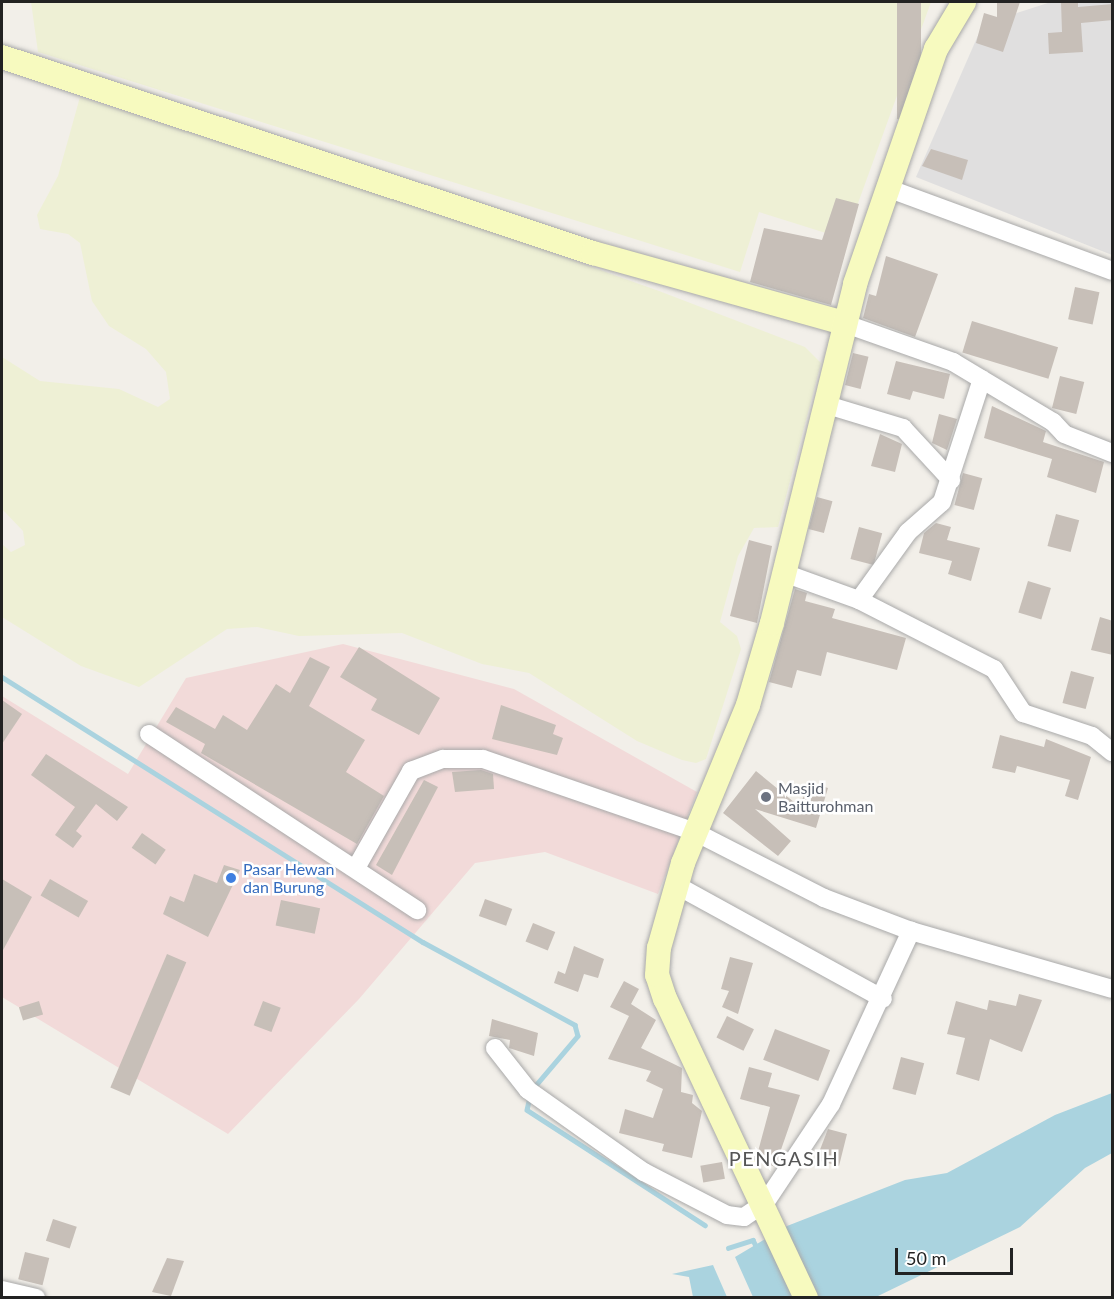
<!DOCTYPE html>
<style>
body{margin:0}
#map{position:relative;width:1114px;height:1299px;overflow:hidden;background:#f2efe9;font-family:Lato,sans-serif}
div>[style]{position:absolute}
.residential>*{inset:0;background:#e0dfdf}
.commercial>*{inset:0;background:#f2dad9}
.farmland>*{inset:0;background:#eef0d5}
.water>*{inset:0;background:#aad3df}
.stream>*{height:4.5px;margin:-2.25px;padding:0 2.25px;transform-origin:2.25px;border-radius:2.25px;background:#aad3df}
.building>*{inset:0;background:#c7bfb8;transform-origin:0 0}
.roads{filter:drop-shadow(0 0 2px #a9a9a9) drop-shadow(0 0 2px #a9a9a9)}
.street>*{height:18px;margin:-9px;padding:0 9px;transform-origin:9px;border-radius:9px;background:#fff}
.secondary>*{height:24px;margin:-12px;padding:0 12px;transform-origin:12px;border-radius:12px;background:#f7fabf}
.dots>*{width:16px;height:16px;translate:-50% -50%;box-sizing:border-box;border:3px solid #fff;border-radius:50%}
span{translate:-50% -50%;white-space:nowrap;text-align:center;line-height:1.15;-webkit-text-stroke:5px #fff;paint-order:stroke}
.worship-label{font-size:16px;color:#5b616d}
.left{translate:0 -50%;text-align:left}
.shop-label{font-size:16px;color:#366cbe}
.quarter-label{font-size:20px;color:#555;letter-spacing:1.5px}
.frame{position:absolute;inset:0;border:3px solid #222;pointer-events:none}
.scale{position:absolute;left:895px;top:1248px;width:118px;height:27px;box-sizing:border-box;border:3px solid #222;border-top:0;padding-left:8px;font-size:18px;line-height:21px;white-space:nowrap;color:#222;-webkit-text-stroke:4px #fff;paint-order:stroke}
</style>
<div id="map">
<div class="residential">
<i style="clip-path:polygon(1051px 2px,1112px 2px,1112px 255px,916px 177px,983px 24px)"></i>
</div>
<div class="commercial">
<i style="clip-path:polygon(343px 644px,514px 689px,697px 792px,658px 894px,545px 852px,475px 863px,359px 999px,228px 1134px,2px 997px,2px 696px,128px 774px,186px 678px)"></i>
</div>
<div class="farmland">
<i style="clip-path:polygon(31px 2px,931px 2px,845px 239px,759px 212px,740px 272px,38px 52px)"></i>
<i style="clip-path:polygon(80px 97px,446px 215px,659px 291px,805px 347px,821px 363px,778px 527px,754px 528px,738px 556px,720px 622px,737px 636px,741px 649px,706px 759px,696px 763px,682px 760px,637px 741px,529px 673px,482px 664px,402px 633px,299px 636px,257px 627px,227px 629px,139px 687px,81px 666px,2px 617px,2px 544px,11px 552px,25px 545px,23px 531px,2px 509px,2px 357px,40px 381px,119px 389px,158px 407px,170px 399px,166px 372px,146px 349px,109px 326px,92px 301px,80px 243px,68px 234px,40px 229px,37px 215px,58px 176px)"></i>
</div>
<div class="water">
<i style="clip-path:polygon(1112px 1093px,1112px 1153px,1085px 1168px,1020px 1227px,876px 1297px,753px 1297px,735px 1257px,787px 1226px,905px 1180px,947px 1173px,1055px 1115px)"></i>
<i style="clip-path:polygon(713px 1265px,727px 1297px,693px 1297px,689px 1277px,672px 1274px)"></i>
</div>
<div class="stream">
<i style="left:2px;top:677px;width:497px;rotate:32.2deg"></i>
<i style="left:423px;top:942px;width:173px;rotate:28.6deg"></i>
<i style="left:575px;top:1025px;width:11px;rotate:75deg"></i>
<i style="left:578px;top:1036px;width:70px;rotate:130.3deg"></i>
<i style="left:530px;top:1097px;width:13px;rotate:103deg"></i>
<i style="left:527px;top:1110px;width:212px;rotate:32.9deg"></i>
<i style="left:728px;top:1248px;width:26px;rotate:-18deg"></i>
<i style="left:753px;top:1240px;width:13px;rotate:63deg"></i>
</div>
<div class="building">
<i style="left:897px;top:2px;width:24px;height:117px"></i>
<i style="clip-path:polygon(997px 2px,1020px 2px,1003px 52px,976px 43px,984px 13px,997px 17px)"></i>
<i style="clip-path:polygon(1061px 2px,1078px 2px,1078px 7px,1113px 4px,1113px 20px,1081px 23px,1083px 52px,1049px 54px,1048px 33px,1062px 32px)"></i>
<i style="clip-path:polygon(931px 149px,968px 160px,962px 180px,922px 166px)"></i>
<i style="clip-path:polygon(836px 198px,859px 204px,831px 305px,750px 282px,764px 228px,822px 240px)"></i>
<i style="clip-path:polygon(886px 256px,938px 274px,915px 337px,863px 318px,869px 294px,876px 296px)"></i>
<i style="left:1075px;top:287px;width:25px;height:33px;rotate:12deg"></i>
<i style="left:972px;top:321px;width:90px;height:33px;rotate:17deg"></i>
<i style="left:853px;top:353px;width:16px;height:33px;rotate:14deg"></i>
<i style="clip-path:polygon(896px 361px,950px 374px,944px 399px,913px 391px,910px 400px,887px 394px)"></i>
<i style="left:1060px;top:376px;width:25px;height:33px;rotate:14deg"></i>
<i style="clip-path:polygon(992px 406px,1046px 431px,1043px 442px,1104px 462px,1096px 493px,1047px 477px,1052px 459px,984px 438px)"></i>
<i style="clip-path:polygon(939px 414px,957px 419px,947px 450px,932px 443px)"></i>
<i style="clip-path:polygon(880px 434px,902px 444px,895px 472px,871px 466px)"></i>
<i style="left:963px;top:473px;width:20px;height:33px;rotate:15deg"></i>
<i style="left:817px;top:497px;width:16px;height:33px;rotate:15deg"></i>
<i style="left:1056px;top:514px;width:24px;height:33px;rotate:15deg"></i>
<i style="clip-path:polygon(936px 523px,951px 527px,947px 540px,980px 548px,971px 581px,948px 574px,952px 561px,919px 553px,924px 533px)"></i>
<i style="left:859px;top:527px;width:24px;height:33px;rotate:15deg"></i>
<i style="clip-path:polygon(749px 540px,772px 546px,757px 623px,730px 616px)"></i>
<i style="left:1028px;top:581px;width:24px;height:33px;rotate:17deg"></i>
<i style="clip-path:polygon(795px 589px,807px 593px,805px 601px,835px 609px,832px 618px,906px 638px,897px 670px,827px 652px,821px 676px,797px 670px,792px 688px,769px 682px)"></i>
<i style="clip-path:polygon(1100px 617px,1113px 621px,1113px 655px,1091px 650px)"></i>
<i style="clip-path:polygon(359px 647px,440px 698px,419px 735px,371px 710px,377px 699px,340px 677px)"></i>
<i style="clip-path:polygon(310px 657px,330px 667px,309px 706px,365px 740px,346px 772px,384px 796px,357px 844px,201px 753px,205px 744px,166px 722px,176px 707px,215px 729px,223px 715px,247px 730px,276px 684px,290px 693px)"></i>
<i style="left:1071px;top:671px;width:24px;height:33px;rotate:15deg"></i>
<i style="clip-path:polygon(2px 700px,22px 714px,2px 744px)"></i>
<i style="clip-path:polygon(501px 705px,556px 725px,553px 734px,563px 738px,557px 755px,492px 739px)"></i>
<i style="clip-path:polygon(1000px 735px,1044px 747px,1046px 739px,1091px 757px,1078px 800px,1065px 796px,1070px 780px,1017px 766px,1015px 773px,992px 768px)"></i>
<i style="clip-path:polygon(46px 754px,128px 807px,117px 821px,96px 804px,76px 831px,82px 836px,73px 848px,55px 835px,75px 807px,31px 775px)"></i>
<i style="clip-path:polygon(481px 770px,493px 774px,494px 789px,455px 792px,452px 772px)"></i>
<i style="clip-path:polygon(756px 771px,800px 807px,808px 782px,828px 788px,816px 828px,755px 809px,791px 841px,778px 856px,723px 813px)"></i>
<i style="clip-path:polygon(424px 780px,438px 787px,392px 875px,376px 865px)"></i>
<i style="left:142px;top:833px;width:29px;height:18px;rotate:35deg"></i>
<i style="clip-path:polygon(224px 865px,240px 870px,208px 937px,163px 914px,170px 896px,184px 902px,194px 874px,217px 883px)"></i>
<i style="clip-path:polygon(2px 879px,32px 897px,2px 952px)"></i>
<i style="left:50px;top:879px;width:44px;height:19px;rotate:30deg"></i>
<i style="left:485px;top:899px;width:29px;height:18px;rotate:20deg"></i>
<i style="left:281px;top:900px;width:40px;height:26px;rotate:12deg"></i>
<i style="left:533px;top:923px;width:24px;height:20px;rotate:22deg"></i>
<i style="clip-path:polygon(574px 946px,604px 959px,598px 978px,584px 974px,578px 992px,554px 983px,558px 971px,565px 974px)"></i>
<i style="left:167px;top:954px;width:21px;height:145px;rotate:23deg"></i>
<i style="clip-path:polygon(730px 957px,753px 963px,738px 1014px,722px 1007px,729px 991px,721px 989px)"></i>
<i style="clip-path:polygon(624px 981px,639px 989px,631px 1004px,656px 1020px,641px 1048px,682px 1068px,681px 1092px,693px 1095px,692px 1103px,702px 1111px,692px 1158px,662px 1151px,664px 1144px,619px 1133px,625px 1109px,653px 1118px,663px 1089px,646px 1081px,651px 1071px,608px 1059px,629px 1016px,610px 1007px)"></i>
<i style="clip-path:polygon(1019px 994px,1042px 1000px,1022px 1052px,990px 1039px,979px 1081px,956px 1074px,965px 1038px,947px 1034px,956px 1001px,987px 1010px,989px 1000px,1016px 1006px)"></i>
<i style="left:39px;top:1001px;width:14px;height:21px;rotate:73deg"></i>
<i style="left:263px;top:1001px;width:19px;height:26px;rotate:21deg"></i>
<i style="left:727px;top:1016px;width:30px;height:24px;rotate:26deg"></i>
<i style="clip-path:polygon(492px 1019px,538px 1033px,534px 1056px,509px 1048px,510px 1040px,489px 1036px)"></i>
<i style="left:775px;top:1029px;width:59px;height:33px;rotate:21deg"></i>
<i style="left:901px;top:1057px;width:24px;height:33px;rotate:15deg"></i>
<i style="clip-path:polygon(749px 1067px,772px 1073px,768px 1087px,800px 1095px,775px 1167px,756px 1159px,770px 1107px,740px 1099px)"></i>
<i style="clip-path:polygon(828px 1129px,847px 1134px,839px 1166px,816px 1160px)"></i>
<i style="left:722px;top:1162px;width:17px;height:22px;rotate:80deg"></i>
<i style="left:53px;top:1219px;width:25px;height:23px;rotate:18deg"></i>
<i style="left:25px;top:1252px;width:25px;height:28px;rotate:14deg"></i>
<i style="clip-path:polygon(167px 1258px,184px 1261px,171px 1296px,152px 1292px)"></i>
</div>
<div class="roads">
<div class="street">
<i style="left:887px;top:188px;width:240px;rotate:20.2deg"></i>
<i style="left:843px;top:323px;width:117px;rotate:19.5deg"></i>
<i style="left:953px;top:362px;width:117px;rotate:31deg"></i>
<i style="left:1053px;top:422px;width:16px;rotate:47deg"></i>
<i style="left:1064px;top:434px;width:52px;rotate:21.6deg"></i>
<i style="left:824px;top:404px;width:83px;rotate:16.9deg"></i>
<i style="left:903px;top:428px;width:71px;rotate:47.3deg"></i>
<i style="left:784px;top:573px;width:80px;rotate:19.8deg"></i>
<i style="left:859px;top:600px;width:152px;rotate:27.1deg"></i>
<i style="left:994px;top:669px;width:53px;rotate:56.6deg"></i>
<i style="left:1023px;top:713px;width:73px;rotate:18.4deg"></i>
<i style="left:1092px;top:736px;width:26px;rotate:39deg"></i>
<i style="left:859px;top:600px;width:84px;rotate:-54.2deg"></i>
<i style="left:908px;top:532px;width:45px;rotate:-41.4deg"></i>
<i style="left:942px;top:502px;width:129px;rotate:-72deg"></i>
<i style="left:149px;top:734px;width:321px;rotate:33.3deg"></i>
<i style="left:356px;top:868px;width:112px;rotate:-60.4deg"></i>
<i style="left:411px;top:771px;width:34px;rotate:-21deg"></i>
<i style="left:443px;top:759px;width:40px"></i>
<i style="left:483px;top:759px;width:224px;rotate:19deg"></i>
<i style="left:695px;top:832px;width:145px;rotate:27.1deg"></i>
<i style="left:824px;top:898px;width:93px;rotate:20.8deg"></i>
<i style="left:911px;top:931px;width:209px;rotate:16.1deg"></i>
<i style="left:676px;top:885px;width:236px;rotate:28.8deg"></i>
<i style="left:495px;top:1048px;width:53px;rotate:51.8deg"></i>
<i style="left:528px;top:1090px;width:142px;rotate:35.3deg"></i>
<i style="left:644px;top:1172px;width:93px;rotate:27.4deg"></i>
<i style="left:727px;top:1215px;width:17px;rotate:7deg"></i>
<i style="left:744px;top:1217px;width:25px;rotate:-34deg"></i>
<i style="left:765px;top:1203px;width:119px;rotate:-56.3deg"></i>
<i style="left:831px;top:1104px;width:191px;rotate:-65.2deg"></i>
<i style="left:2px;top:1290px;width:35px;rotate:13deg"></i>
</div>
<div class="secondary">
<i style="left:2px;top:57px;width:623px;rotate:18.35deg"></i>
<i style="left:593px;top:253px;width:260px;rotate:15.6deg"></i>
<i style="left:806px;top:1298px;width:331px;rotate:-115.2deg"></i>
<i style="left:665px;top:999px;width:25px;rotate:-108deg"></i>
<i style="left:657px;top:975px;width:27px;rotate:-86deg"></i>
<i style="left:659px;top:948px;width:88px;rotate:-74.2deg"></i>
<i style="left:683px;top:863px;width:171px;rotate:-67.6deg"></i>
<i style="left:748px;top:705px;width:85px;rotate:-73.7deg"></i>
<i style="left:772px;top:623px;width:349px;rotate:-76.2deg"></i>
<i style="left:855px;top:284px;width:249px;rotate:-71deg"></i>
<i style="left:936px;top:49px;width:55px;rotate:-59.2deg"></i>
</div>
</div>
<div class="dots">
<i style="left:766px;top:797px;background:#6b7280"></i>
<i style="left:231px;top:878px;background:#3f7fe0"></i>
</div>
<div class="worship-label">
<span class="left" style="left:778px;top:797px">Masjid<br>Baitturohman</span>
</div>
<div class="shop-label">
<span class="left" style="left:243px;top:878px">Pasar Hewan<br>dan Burung</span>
</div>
<div class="quarter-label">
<span style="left:784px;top:1158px">PENGASIH</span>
</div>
<div class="frame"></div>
<div class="scale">50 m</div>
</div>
